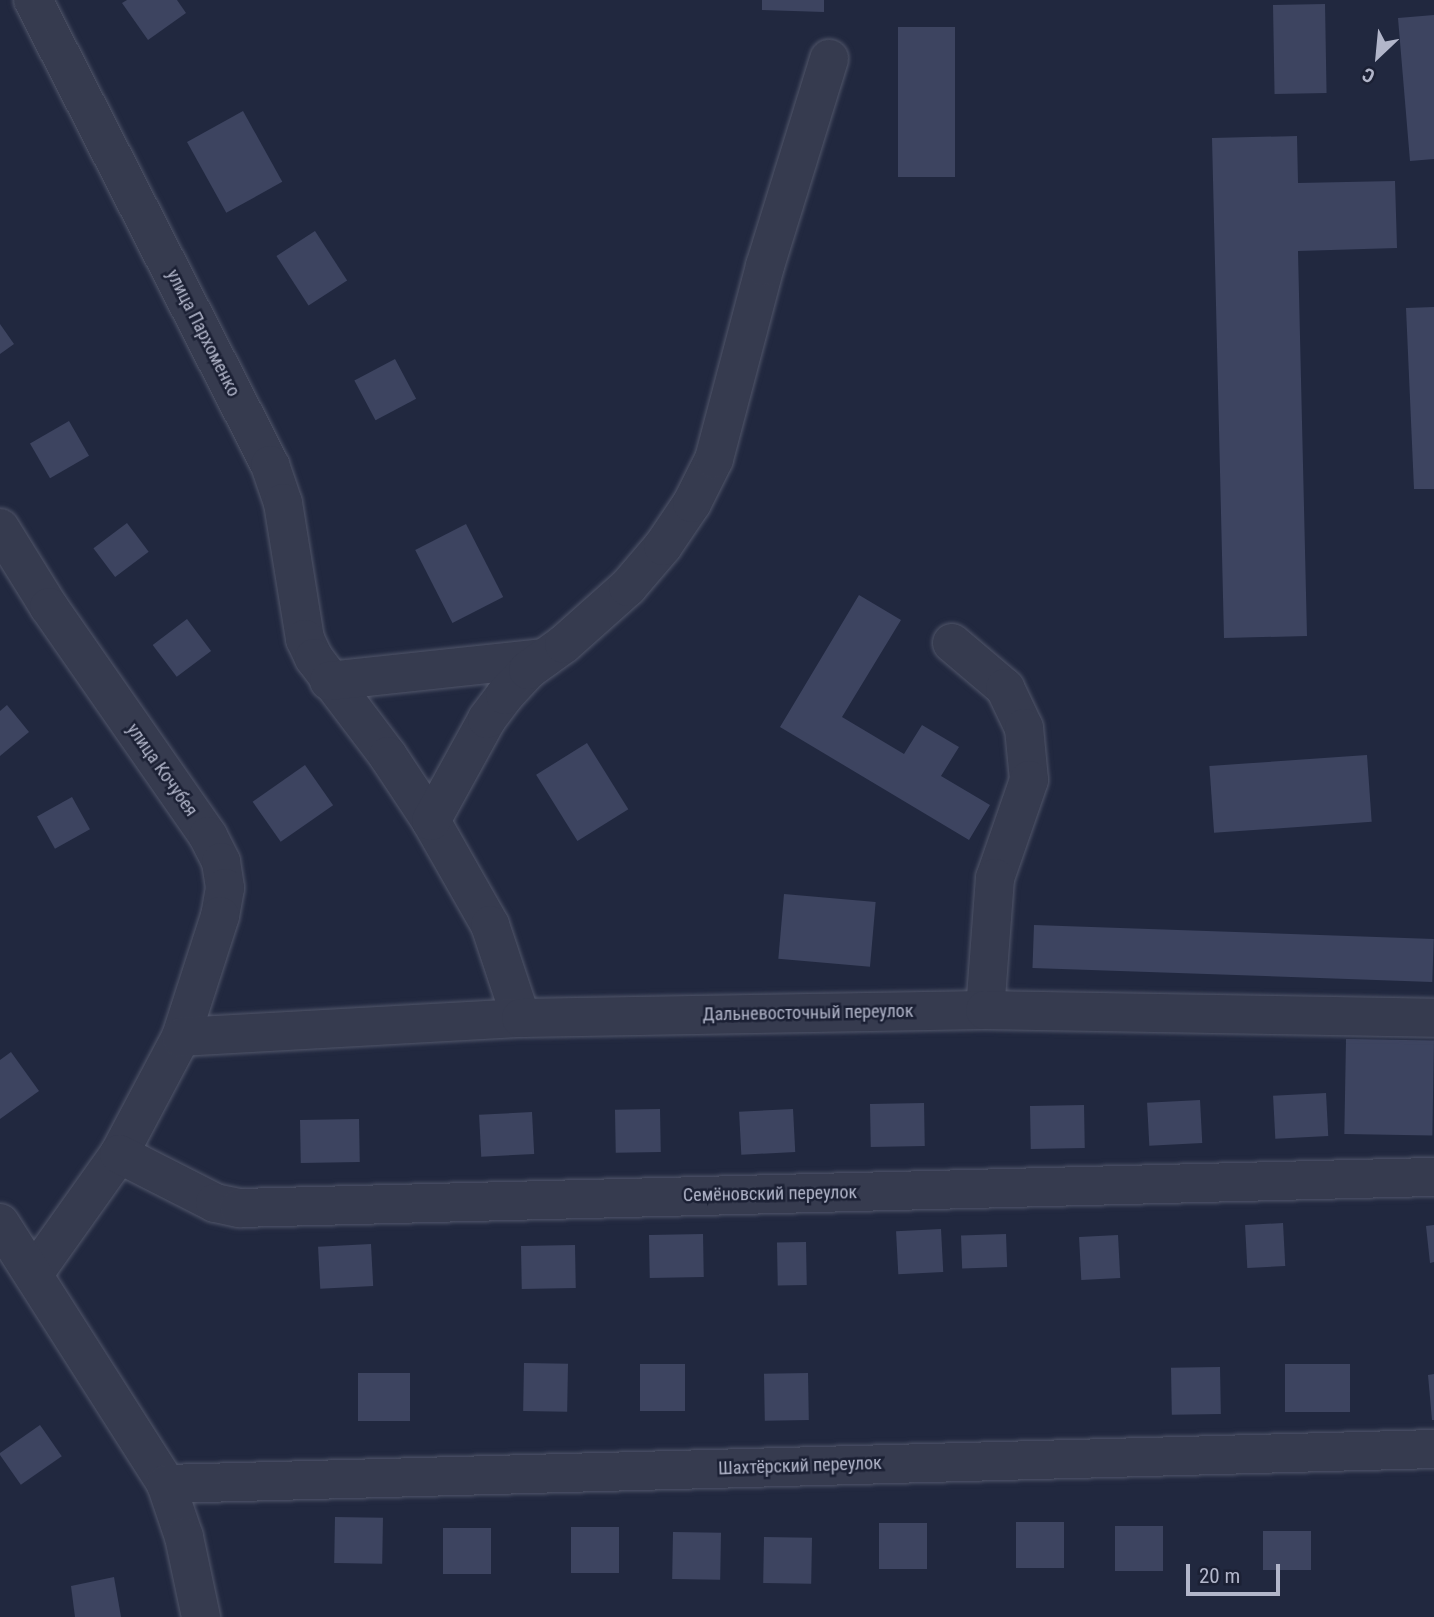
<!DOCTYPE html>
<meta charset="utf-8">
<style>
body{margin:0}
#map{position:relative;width:1434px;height:1617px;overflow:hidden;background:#21283f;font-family:"Roboto Condensed",sans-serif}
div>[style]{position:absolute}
.building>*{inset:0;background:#3d4460;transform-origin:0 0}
.roads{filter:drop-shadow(0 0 2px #51566a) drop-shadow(0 0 2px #51566a)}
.minor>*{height:38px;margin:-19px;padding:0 19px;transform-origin:19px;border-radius:19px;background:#363b4f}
span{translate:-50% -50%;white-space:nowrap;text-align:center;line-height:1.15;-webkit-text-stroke:5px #1b2034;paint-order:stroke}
.street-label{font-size:18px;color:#b2b6ca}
.north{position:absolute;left:1343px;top:21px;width:70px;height:70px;-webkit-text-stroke:5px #1b2034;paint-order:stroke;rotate:206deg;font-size:19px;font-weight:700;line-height:28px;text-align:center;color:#b2b6ca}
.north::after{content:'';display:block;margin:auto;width:24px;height:32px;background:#b2b6ca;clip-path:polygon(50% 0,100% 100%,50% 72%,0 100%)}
.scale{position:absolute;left:1186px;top:1564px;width:94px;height:32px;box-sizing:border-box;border:4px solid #b2b6ca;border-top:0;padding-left:9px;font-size:21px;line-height:24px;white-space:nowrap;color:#b2b6ca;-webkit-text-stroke:5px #1b2034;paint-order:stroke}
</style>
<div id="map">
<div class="building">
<i style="clip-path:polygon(127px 0,177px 0,186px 13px,148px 40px,122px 3px)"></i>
<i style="clip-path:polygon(762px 0,824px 0,824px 12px,762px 10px)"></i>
<i style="left:1325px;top:4px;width:89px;height:52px;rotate:89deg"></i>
<i style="clip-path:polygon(1434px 15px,1434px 159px,1410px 161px,1398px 18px)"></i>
<i style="left:898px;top:27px;width:57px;height:150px"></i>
<i style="left:243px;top:111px;width:81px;height:64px;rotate:61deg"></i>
<i style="clip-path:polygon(1297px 136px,1298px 183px,1395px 181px,1397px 248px,1298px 251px,1307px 636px,1224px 638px,1212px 138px)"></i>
<i style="left:315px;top:231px;width:59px;height:46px;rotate:57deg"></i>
<i style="clip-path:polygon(1434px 307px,1434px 489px,1414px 489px,1406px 308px)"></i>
<i style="clip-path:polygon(0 324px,14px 344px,0 354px)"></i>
<i style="left:395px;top:359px;width:45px;height:46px;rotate:62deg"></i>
<i style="left:69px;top:421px;width:40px;height:45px;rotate:60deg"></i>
<i style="left:127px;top:523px;width:36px;height:42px;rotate:53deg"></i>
<i style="left:466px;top:524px;width:82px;height:57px;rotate:63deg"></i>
<i style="clip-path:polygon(859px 595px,901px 620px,842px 717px,904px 754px,922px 725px,959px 747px,941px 776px,990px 805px,969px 840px,780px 727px)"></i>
<i style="left:187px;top:619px;width:40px;height:43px;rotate:53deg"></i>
<i style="clip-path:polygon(7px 705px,29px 732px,0 756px,0 711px)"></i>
<i style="left:587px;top:743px;width:78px;height:60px;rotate:58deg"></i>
<i style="left:1367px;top:755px;width:67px;height:158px;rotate:86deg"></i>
<i style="left:305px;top:765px;width:49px;height:64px;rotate:55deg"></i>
<i style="left:72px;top:797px;width:37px;height:40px;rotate:61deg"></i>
<i style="left:784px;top:894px;width:92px;height:65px;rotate:5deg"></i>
<i style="left:1034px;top:925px;width:400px;height:43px;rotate:2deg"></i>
<i style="left:1346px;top:1039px;width:88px;height:95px;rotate:1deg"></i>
<i style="clip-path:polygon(11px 1052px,39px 1091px,0 1119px,0 1060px)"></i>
<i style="left:1326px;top:1093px;width:43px;height:53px;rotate:87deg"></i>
<i style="left:1200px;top:1100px;width:43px;height:53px;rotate:87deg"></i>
<i style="left:924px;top:1103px;width:43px;height:54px;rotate:89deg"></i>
<i style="left:1084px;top:1105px;width:43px;height:54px;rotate:89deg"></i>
<i style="left:660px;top:1109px;width:43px;height:45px;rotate:89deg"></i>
<i style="left:793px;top:1109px;width:43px;height:54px;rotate:87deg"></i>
<i style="left:532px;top:1112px;width:42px;height:53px;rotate:87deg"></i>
<i style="left:359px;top:1119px;width:43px;height:59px;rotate:89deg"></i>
<i style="left:1283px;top:1223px;width:43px;height:38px;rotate:87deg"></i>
<i style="clip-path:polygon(1434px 1225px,1434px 1262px,1430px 1263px,1426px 1226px)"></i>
<i style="left:941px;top:1229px;width:43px;height:45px;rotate:87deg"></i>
<i style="left:703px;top:1234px;width:43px;height:54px;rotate:89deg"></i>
<i style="left:1006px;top:1234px;width:33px;height:45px;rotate:88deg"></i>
<i style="left:1118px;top:1235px;width:43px;height:39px;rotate:87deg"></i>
<i style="left:806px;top:1242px;width:43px;height:29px;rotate:89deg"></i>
<i style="left:371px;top:1244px;width:42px;height:53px;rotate:87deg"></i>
<i style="left:575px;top:1245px;width:43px;height:54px;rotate:89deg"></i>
<i style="left:524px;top:1363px;width:44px;height:48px;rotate:1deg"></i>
<i style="left:685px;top:1364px;width:47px;height:45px;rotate:90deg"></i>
<i style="left:1350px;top:1364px;width:48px;height:65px;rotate:90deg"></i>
<i style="left:1220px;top:1367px;width:47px;height:49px;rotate:89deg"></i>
<i style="left:410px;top:1373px;width:48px;height:52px;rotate:90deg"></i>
<i style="left:808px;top:1373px;width:47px;height:44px;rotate:89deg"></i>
<i style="clip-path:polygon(1434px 1374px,1434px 1420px,1432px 1420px,1428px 1375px)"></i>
<i style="left:40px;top:1425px;width:38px;height:50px;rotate:55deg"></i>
<i style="left:335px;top:1517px;width:48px;height:46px;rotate:1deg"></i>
<i style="left:1016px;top:1522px;width:48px;height:46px"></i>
<i style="left:879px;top:1523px;width:48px;height:46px"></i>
<i style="left:1115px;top:1526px;width:48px;height:45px"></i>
<i style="left:571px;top:1527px;width:48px;height:46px"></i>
<i style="left:443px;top:1528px;width:48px;height:46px"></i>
<i style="left:1263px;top:1531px;width:48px;height:39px"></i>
<i style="left:673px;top:1532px;width:48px;height:47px;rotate:1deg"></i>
<i style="left:764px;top:1537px;width:48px;height:46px;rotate:1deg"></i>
<i style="clip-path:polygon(114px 1577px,121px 1617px,75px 1617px,71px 1586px)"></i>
</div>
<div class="roads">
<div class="minor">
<i style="left:33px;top:0;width:522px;rotate:62.99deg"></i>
<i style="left:270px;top:465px;width:40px;rotate:71.1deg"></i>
<i style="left:283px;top:503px;width:138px;rotate:80.8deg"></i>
<i style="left:305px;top:639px;width:21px;rotate:65deg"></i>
<i style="left:314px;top:658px;width:123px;rotate:52.9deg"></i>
<i style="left:388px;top:756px;width:78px;rotate:56.5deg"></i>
<i style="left:431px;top:821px;width:120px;rotate:60.4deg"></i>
<i style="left:490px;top:925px;width:98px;rotate:71.6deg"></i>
<i style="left:0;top:528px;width:93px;rotate:58.2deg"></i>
<i style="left:49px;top:607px;width:279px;rotate:55.2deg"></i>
<i style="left:208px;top:836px;width:29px;rotate:63deg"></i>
<i style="left:221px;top:862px;width:26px;rotate:81deg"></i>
<i style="left:225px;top:888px;width:28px;rotate:100deg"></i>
<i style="left:220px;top:916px;width:127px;rotate:107.9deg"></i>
<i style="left:181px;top:1037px;width:132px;rotate:117.9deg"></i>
<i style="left:119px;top:1154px;width:148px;rotate:125.4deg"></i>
<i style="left:952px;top:643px;width:70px;rotate:40.3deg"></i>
<i style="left:1005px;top:688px;width:44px;rotate:64.6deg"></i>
<i style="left:1024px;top:728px;width:52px;rotate:84.5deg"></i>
<i style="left:1029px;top:780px;width:104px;rotate:109.1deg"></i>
<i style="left:995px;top:878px;width:132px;rotate:94.3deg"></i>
<i style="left:329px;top:681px;width:217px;rotate:-6.1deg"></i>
<i style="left:431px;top:821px;width:116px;rotate:-61.2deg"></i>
<i style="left:487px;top:719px;width:30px;rotate:-53deg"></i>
<i style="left:505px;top:695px;width:34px;rotate:-47deg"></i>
<i style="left:528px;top:670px;width:44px;rotate:-35.8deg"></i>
<i style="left:564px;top:644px;width:86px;rotate:-41.7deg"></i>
<i style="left:628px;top:587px;width:54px;rotate:-49.5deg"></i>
<i style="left:663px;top:546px;width:52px;rotate:-56deg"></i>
<i style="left:692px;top:503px;width:49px;rotate:-63.4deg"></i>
<i style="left:714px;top:459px;width:200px;rotate:-75.2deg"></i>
<i style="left:765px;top:266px;width:217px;rotate:-72.8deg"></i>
<i style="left:181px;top:1037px;width:341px;rotate:-3.2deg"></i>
<i style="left:521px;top:1018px;width:464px;rotate:-1deg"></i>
<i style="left:985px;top:1010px;width:449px;rotate:1deg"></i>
<i style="left:119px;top:1154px;width:108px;rotate:27deg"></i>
<i style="left:215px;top:1203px;width:25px;rotate:12deg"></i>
<i style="left:239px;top:1208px;width:1195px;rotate:-1.49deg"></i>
<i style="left:0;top:1223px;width:309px;rotate:57.5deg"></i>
<i style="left:166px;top:1484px;width:56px;rotate:71.2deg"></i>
<i style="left:184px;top:1537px;width:82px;rotate:78deg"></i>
<i style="left:166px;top:1484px;width:1268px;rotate:-1.58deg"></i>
</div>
</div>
<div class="street-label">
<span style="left:203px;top:333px;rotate:63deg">улица Пархоменко</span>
<span style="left:162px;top:770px;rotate:55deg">улица Кочубея</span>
<span style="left:808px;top:1013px;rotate:-1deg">Дальневосточный переулок</span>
<span style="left:770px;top:1194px;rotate:-1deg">Семёновский переулок</span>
<span style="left:800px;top:1466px;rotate:-2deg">Шахтёрский переулок</span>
</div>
<div class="north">С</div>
<div class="scale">20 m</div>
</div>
